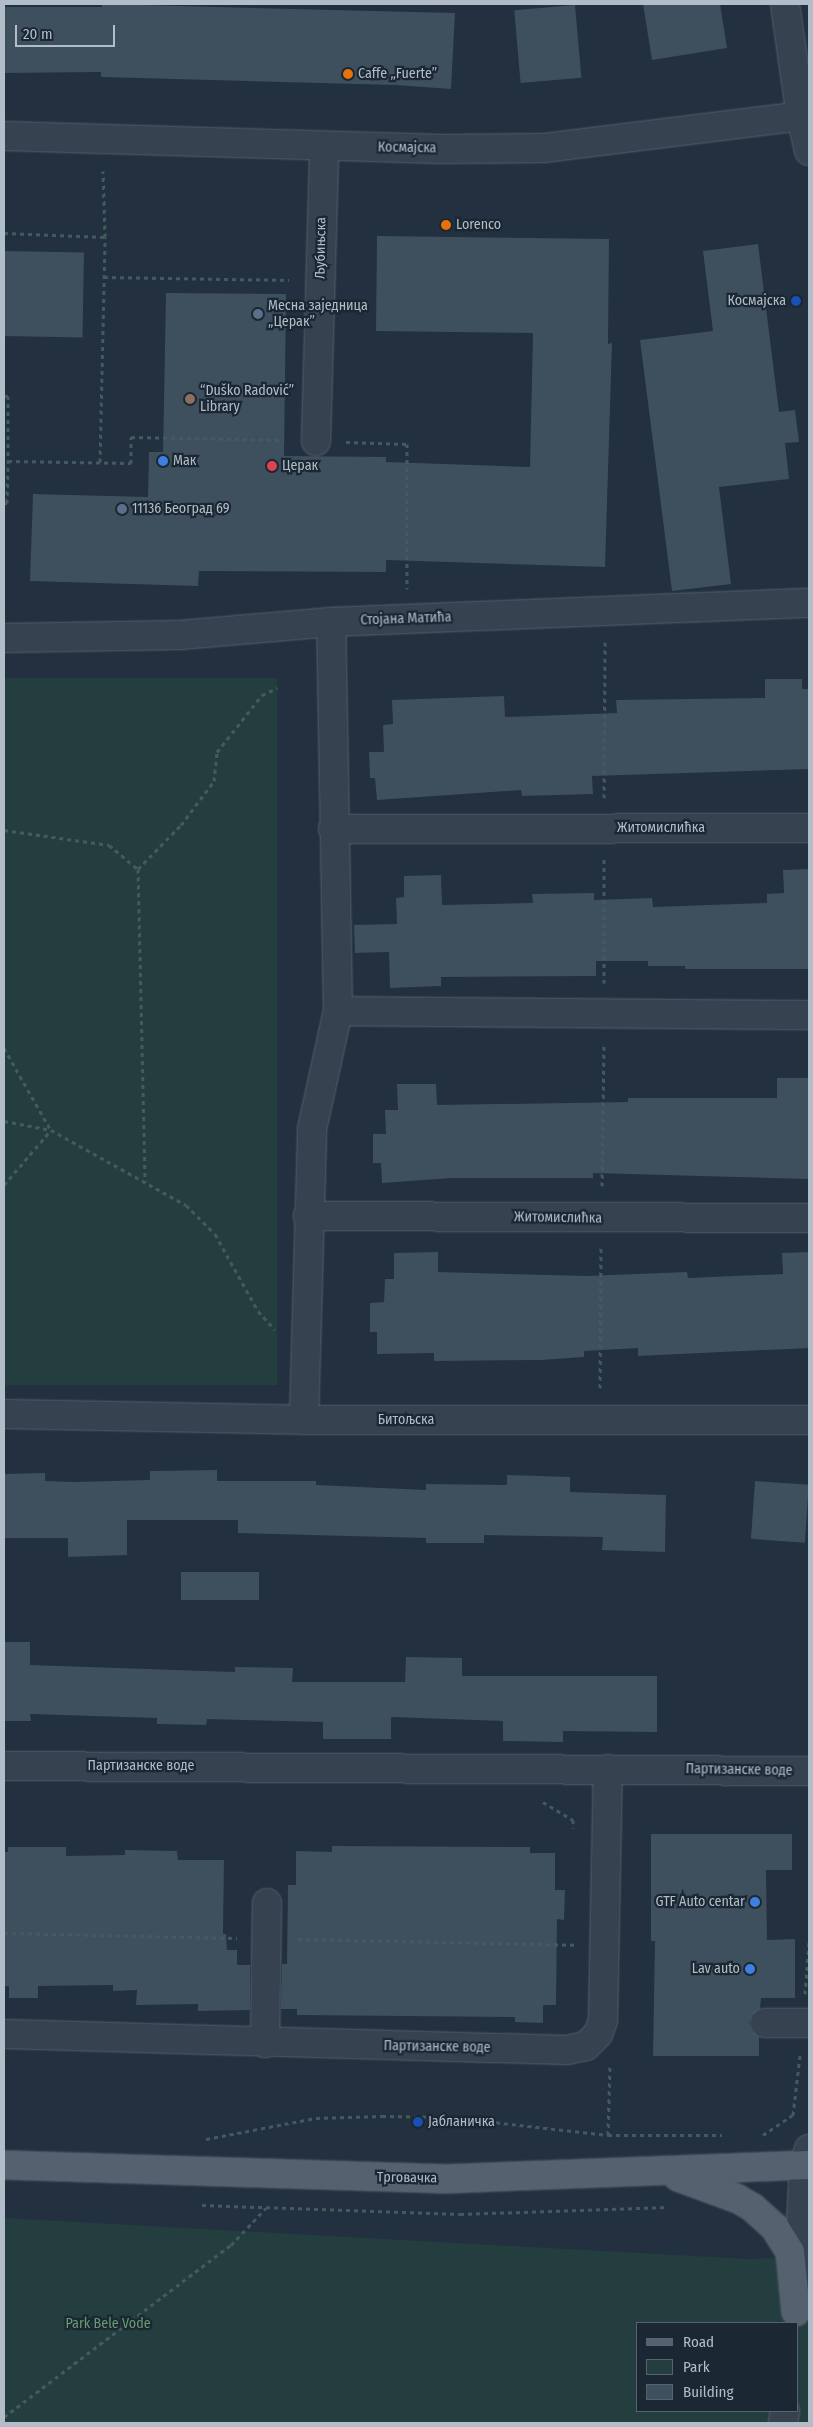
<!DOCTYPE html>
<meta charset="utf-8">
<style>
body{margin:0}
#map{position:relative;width:813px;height:2427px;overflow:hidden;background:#22303f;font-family:"Fira Sans Condensed",sans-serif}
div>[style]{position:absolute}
.green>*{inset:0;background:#243e40;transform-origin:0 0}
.building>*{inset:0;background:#3e4f5e;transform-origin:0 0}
.path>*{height:3px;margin-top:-1.5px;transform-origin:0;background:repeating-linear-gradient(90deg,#425b5d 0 4px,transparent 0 8px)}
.roads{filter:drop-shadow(0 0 1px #54606c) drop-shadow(0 0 1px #54606c)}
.minor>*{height:28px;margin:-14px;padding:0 14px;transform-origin:14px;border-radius:14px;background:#36424f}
.major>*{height:28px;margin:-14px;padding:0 14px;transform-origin:14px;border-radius:14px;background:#54616f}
.dots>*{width:14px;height:14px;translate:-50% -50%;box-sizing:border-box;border:2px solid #1b2733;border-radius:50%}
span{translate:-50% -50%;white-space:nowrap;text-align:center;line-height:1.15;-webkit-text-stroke:4.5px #1b2733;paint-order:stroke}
.poi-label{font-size:14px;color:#b2bdca}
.left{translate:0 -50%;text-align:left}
.right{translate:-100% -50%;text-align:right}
.street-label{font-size:14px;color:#b2bdca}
.park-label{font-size:14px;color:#689c71}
.frame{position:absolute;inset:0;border:5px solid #b2bdca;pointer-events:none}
.legend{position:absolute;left:636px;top:2322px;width:162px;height:90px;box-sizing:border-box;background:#1b2733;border:1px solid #57636f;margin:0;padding:6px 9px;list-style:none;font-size:15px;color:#b2bdca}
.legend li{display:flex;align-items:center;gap:10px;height:25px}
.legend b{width:25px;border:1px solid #57636f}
.scale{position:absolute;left:15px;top:25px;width:100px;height:22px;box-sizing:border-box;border:2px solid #b2bdca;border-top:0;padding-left:6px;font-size:15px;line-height:18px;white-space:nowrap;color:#b2bdca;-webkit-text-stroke:4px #1b2733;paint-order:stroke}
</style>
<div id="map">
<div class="green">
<i style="left:4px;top:678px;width:273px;height:707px"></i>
<i style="clip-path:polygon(evenodd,4px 2218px,748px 2259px,809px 2257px,809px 2423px,4px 2423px,4px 2218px,637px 2323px,797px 2323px,797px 2411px,637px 2411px,637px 2323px)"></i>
</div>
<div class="building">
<i style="clip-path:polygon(102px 4px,455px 13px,451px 89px,395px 85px,101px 77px,101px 72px,4px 73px,4px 7px,102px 7px)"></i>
<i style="clip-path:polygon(643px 4px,720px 4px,727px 48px,652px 60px)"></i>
<i style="left:575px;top:5px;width:73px;height:61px;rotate:85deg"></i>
<i style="clip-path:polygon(377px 236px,609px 239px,608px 344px,612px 343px,605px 567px,386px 560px,386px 572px,199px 571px,198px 586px,30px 581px,33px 494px,148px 497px,149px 452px,163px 452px,166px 293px,286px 294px,284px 456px,386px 457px,386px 462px,530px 467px,533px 333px,376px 331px)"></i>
<i style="clip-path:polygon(758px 244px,779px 412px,795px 410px,799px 442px,785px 443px,789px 479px,719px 487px,731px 584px,672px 591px,640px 340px,713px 331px,703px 251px)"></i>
<i style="left:4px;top:251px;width:80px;height:85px;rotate:1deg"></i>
<i style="clip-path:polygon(765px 679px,802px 679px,802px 689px,809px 689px,809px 769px,592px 776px,593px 794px,522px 796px,521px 790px,377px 800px,375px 778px,370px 778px,369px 752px,384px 752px,383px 725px,393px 724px,392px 700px,504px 696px,505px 717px,617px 713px,616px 700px,765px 698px)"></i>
<i style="clip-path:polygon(809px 869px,809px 969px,685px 969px,685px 966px,648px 966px,648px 961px,596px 961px,596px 976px,441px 977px,441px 986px,390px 988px,389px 952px,355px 953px,354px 925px,397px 924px,396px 898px,404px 897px,404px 876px,441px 875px,442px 905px,533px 903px,532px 894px,594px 893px,594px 900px,652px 898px,653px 907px,767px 903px,767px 894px,784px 893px,783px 870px)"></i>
<i style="clip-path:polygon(777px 1078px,809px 1078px,809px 1179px,593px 1173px,593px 1178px,452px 1178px,382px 1183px,381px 1163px,373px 1163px,373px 1134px,386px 1134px,385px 1110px,398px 1110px,397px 1084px,436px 1084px,437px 1105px,628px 1102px,628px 1098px,777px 1098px)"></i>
<i style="clip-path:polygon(438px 1252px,438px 1272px,587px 1276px,687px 1272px,688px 1278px,783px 1274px,782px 1253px,809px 1252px,809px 1348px,638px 1356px,638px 1348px,584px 1351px,584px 1357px,541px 1360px,434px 1361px,434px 1353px,377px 1354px,377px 1332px,370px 1332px,370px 1303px,384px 1302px,385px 1279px,394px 1279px,394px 1253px)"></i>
<i style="clip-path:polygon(217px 1470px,217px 1481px,316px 1481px,316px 1485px,426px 1490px,426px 1484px,507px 1485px,507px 1475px,570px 1477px,570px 1492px,666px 1495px,665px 1552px,602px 1550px,603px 1537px,484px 1535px,484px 1543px,426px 1543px,426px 1538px,238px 1533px,238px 1520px,127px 1520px,127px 1555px,68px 1557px,68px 1538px,4px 1538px,4px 1474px,45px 1473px,45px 1481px,73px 1482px,150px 1480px,150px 1471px)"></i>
<i style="left:755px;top:1481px;width:54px;height:58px;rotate:4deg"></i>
<i style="left:181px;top:1572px;width:78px;height:28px"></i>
<i style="clip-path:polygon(4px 1642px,30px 1642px,30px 1665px,235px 1672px,235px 1667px,293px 1668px,292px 1682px,405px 1682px,406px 1657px,462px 1658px,462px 1676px,657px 1676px,657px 1732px,563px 1731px,563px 1742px,503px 1741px,503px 1721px,391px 1717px,391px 1739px,323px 1739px,323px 1722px,207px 1719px,206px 1725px,157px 1724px,157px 1718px,30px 1714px,31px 1721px,4px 1721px)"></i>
<i style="clip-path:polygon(651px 1834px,792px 1834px,792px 1870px,766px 1870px,767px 1940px,795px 1939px,795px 1998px,761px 1998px,760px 2009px,752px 2015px,749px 2023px,752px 2031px,759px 2037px,759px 2056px,653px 2056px,655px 1941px,651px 1941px)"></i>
<i style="clip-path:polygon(332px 1846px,530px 1847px,530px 1853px,555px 1853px,555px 1890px,565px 1890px,564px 1920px,557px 1919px,556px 2005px,543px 2005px,543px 2023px,515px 2022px,515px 2017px,297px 2015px,297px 2009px,281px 2009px,282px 1964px,287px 1964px,288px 1885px,296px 1885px,296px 1851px,332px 1852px)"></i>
<i style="clip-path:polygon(8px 1847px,66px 1847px,66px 1856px,125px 1855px,125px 1850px,177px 1851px,178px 1860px,224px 1860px,223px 1934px,226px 1934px,227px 1950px,237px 1950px,237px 1965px,250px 1965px,250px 2010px,198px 2011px,198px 2004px,136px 2005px,137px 1990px,113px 1991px,113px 1985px,38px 1986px,38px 1998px,9px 1998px,9px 1986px,4px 1986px,4px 1852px,8px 1852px)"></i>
</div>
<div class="path">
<i style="left:4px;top:233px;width:101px;rotate:2.3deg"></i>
<i style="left:104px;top:277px;width:185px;rotate:0.9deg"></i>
<i style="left:4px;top:396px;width:4px"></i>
<i style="left:8px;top:396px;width:65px;rotate:90deg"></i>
<i style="left:8px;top:461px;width:123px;rotate:0.9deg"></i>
<i style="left:131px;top:463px;width:26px;rotate:-90deg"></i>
<i style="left:131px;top:437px;width:153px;rotate:1.1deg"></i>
<i style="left:346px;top:442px;width:61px;rotate:1.9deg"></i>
<i style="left:407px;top:444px;width:145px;rotate:90deg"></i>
<i style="left:100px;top:462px;width:225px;rotate:-88.7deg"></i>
<i style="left:105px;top:237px;width:66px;rotate:-91.7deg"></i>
<i style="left:4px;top:503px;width:3px"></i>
<i style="left:7px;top:503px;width:42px;rotate:-88.6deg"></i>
<i style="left:604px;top:798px;width:156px;rotate:-89.6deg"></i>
<i style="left:4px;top:830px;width:106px;rotate:8.1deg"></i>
<i style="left:109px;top:845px;width:38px;rotate:40deg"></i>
<i style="left:138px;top:869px;width:313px;rotate:88.7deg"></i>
<i style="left:138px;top:869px;width:62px;rotate:-45.7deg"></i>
<i style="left:181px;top:825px;width:55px;rotate:-53.1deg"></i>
<i style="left:214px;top:781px;width:29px;rotate:-84deg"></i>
<i style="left:217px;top:752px;width:73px;rotate:-51.7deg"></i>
<i style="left:262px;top:695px;width:17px;rotate:-25deg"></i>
<i style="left:604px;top:983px;width:124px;rotate:-90deg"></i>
<i style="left:4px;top:1048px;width:93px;rotate:60.4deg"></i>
<i style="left:4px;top:1121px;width:48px;rotate:10.8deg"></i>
<i style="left:51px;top:1130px;width:154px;rotate:29.1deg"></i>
<i style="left:186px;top:1205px;width:41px;rotate:45deg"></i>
<i style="left:215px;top:1234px;width:88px;rotate:60.8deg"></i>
<i style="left:258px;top:1311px;width:25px;rotate:48deg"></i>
<i style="left:4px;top:1185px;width:72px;rotate:-49.5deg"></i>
<i style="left:602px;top:1186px;width:142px;rotate:-89.2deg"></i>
<i style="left:600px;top:1388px;width:141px;rotate:-89.6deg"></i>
<i style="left:543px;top:1802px;width:35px;rotate:31deg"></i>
<i style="left:573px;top:1820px;width:8px;rotate:90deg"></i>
<i style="left:4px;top:1933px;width:233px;rotate:1.2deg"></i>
<i style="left:298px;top:1939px;width:276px;rotate:1.2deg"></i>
<i style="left:805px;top:1994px;width:52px;rotate:-85.6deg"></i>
<i style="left:608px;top:2135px;width:70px;rotate:-88.4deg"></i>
<i style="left:763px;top:2135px;width:36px;rotate:-34deg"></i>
<i style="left:793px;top:2115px;width:60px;rotate:-83.3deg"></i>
<i style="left:206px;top:2139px;width:112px;rotate:-10.8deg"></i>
<i style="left:316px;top:2118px;width:66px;rotate:-1.7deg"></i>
<i style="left:382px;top:2116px;width:66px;rotate:0.9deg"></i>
<i style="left:448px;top:2117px;width:161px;rotate:6.4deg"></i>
<i style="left:608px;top:2135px;width:114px"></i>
<i style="left:202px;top:2205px;width:258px;rotate:2deg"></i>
<i style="left:460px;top:2214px;width:208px;rotate:-1.9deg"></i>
<i style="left:4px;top:2417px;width:285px;rotate:-37.2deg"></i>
<i style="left:231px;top:2245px;width:51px;rotate:-46.6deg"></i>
</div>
<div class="roads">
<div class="minor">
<i style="left:785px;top:4px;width:113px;rotate:81.9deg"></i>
<i style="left:801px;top:116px;width:36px;rotate:77deg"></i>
<i style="left:4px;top:136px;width:438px;rotate:1.7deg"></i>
<i style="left:442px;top:149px;width:103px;rotate:-0.6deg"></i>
<i style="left:545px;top:148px;width:266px;rotate:-7.1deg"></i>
<i style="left:316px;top:441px;width:295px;rotate:-88.4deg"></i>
<i style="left:4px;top:638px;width:176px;rotate:-1deg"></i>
<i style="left:180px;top:635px;width:152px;rotate:-4.9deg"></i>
<i style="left:331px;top:622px;width:478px;rotate:-2.3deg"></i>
<i style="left:333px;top:829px;width:476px;rotate:-0.1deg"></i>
<i style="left:338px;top:1011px;width:471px;rotate:0.5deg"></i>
<i style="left:308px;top:1216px;width:501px;rotate:0.23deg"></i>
<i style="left:4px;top:1414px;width:300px;rotate:1.1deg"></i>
<i style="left:304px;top:1420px;width:505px"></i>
<i style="left:304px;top:1420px;width:291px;rotate:-88.4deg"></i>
<i style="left:312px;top:1129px;width:121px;rotate:-77.6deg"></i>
<i style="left:338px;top:1011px;width:389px;rotate:-91deg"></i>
<i style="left:4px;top:1766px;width:805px;rotate:0.36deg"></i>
<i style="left:765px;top:2023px;width:44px"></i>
<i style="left:4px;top:2034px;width:563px;rotate:1.63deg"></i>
<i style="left:567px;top:2050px;width:19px;rotate:-12deg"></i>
<i style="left:586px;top:2046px;width:17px;rotate:-45deg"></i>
<i style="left:598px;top:2034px;width:15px;rotate:-70deg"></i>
<i style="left:603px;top:2020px;width:251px;rotate:-88.9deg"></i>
<i style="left:265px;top:2043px;width:140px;rotate:-89.2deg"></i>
<i style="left:798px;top:2281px;width:116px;rotate:-87deg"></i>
<i style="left:804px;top:2165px;width:17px;rotate:-73deg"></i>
<i style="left:783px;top:2423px;width:12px;rotate:-81deg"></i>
</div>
<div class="major">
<i style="left:4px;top:2165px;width:439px;rotate:1.8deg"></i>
<i style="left:443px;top:2179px;width:366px;rotate:-2.2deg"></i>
<i style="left:678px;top:2177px;width:64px;rotate:20.1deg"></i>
<i style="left:738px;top:2199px;width:16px;rotate:30deg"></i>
<i style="left:752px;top:2207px;width:31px;rotate:42deg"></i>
<i style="left:775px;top:2228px;width:28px;rotate:58deg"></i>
<i style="left:790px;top:2252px;width:60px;rotate:84.3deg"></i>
</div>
</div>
<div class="dots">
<i style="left:348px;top:74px;background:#e8710a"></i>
<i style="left:446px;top:225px;background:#e8710a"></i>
<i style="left:796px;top:301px;background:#1a4fb4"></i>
<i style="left:258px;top:314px;background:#5c6f8a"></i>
<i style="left:190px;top:399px;background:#8d6e63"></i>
<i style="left:163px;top:461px;background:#3f7fe0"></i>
<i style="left:272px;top:466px;background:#e0444e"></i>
<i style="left:122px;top:509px;background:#5c6f8a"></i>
<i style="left:755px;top:1902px;background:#3f7fe0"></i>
<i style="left:750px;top:1969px;background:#3f7fe0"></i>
<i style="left:418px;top:2122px;background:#1a4fb4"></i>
</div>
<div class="poi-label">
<span class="left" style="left:358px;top:74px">Caffe „Fuerte”</span>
<span class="left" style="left:456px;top:225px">Lorenco</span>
<span class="right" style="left:786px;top:301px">Космајска</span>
<span class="left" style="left:268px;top:314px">Месна заједница<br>„Церак”</span>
<span class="left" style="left:200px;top:399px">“Duško Radović”<br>Library</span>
<span class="left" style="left:173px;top:461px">Мак</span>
<span class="left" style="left:282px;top:466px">Церак</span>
<span class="left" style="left:132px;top:509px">11136 Београд 69</span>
<span class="right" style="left:745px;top:1902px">GTF Auto centar</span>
<span class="right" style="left:740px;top:1969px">Lav auto</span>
<span class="left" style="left:428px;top:2122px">Јабланичка</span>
</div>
<div class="street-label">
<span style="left:407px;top:148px;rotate:1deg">Космајска</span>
<span style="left:321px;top:248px;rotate:-89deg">Љубињска</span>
<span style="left:406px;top:619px;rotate:-2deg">Стојана Матића</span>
<span style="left:661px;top:828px">Житомислићка</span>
<span style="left:558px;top:1218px;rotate:1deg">Житомислићка</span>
<span style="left:406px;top:1420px">Битољска</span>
<span style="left:141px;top:1766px">Партизанске воде</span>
<span style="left:739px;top:1770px;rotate:1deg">Партизанске воде</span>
<span style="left:437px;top:2047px;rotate:1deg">Партизанске воде</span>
<span style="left:407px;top:2178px;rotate:1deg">Трговачка</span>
</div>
<div class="park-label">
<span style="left:108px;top:2324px">Park Bele Vode</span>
</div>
<div class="frame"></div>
<ul class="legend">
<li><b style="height:6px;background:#54616f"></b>Road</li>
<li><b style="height:14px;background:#243e40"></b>Park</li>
<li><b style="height:14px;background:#3e4f5e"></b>Building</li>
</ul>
<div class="scale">20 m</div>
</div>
